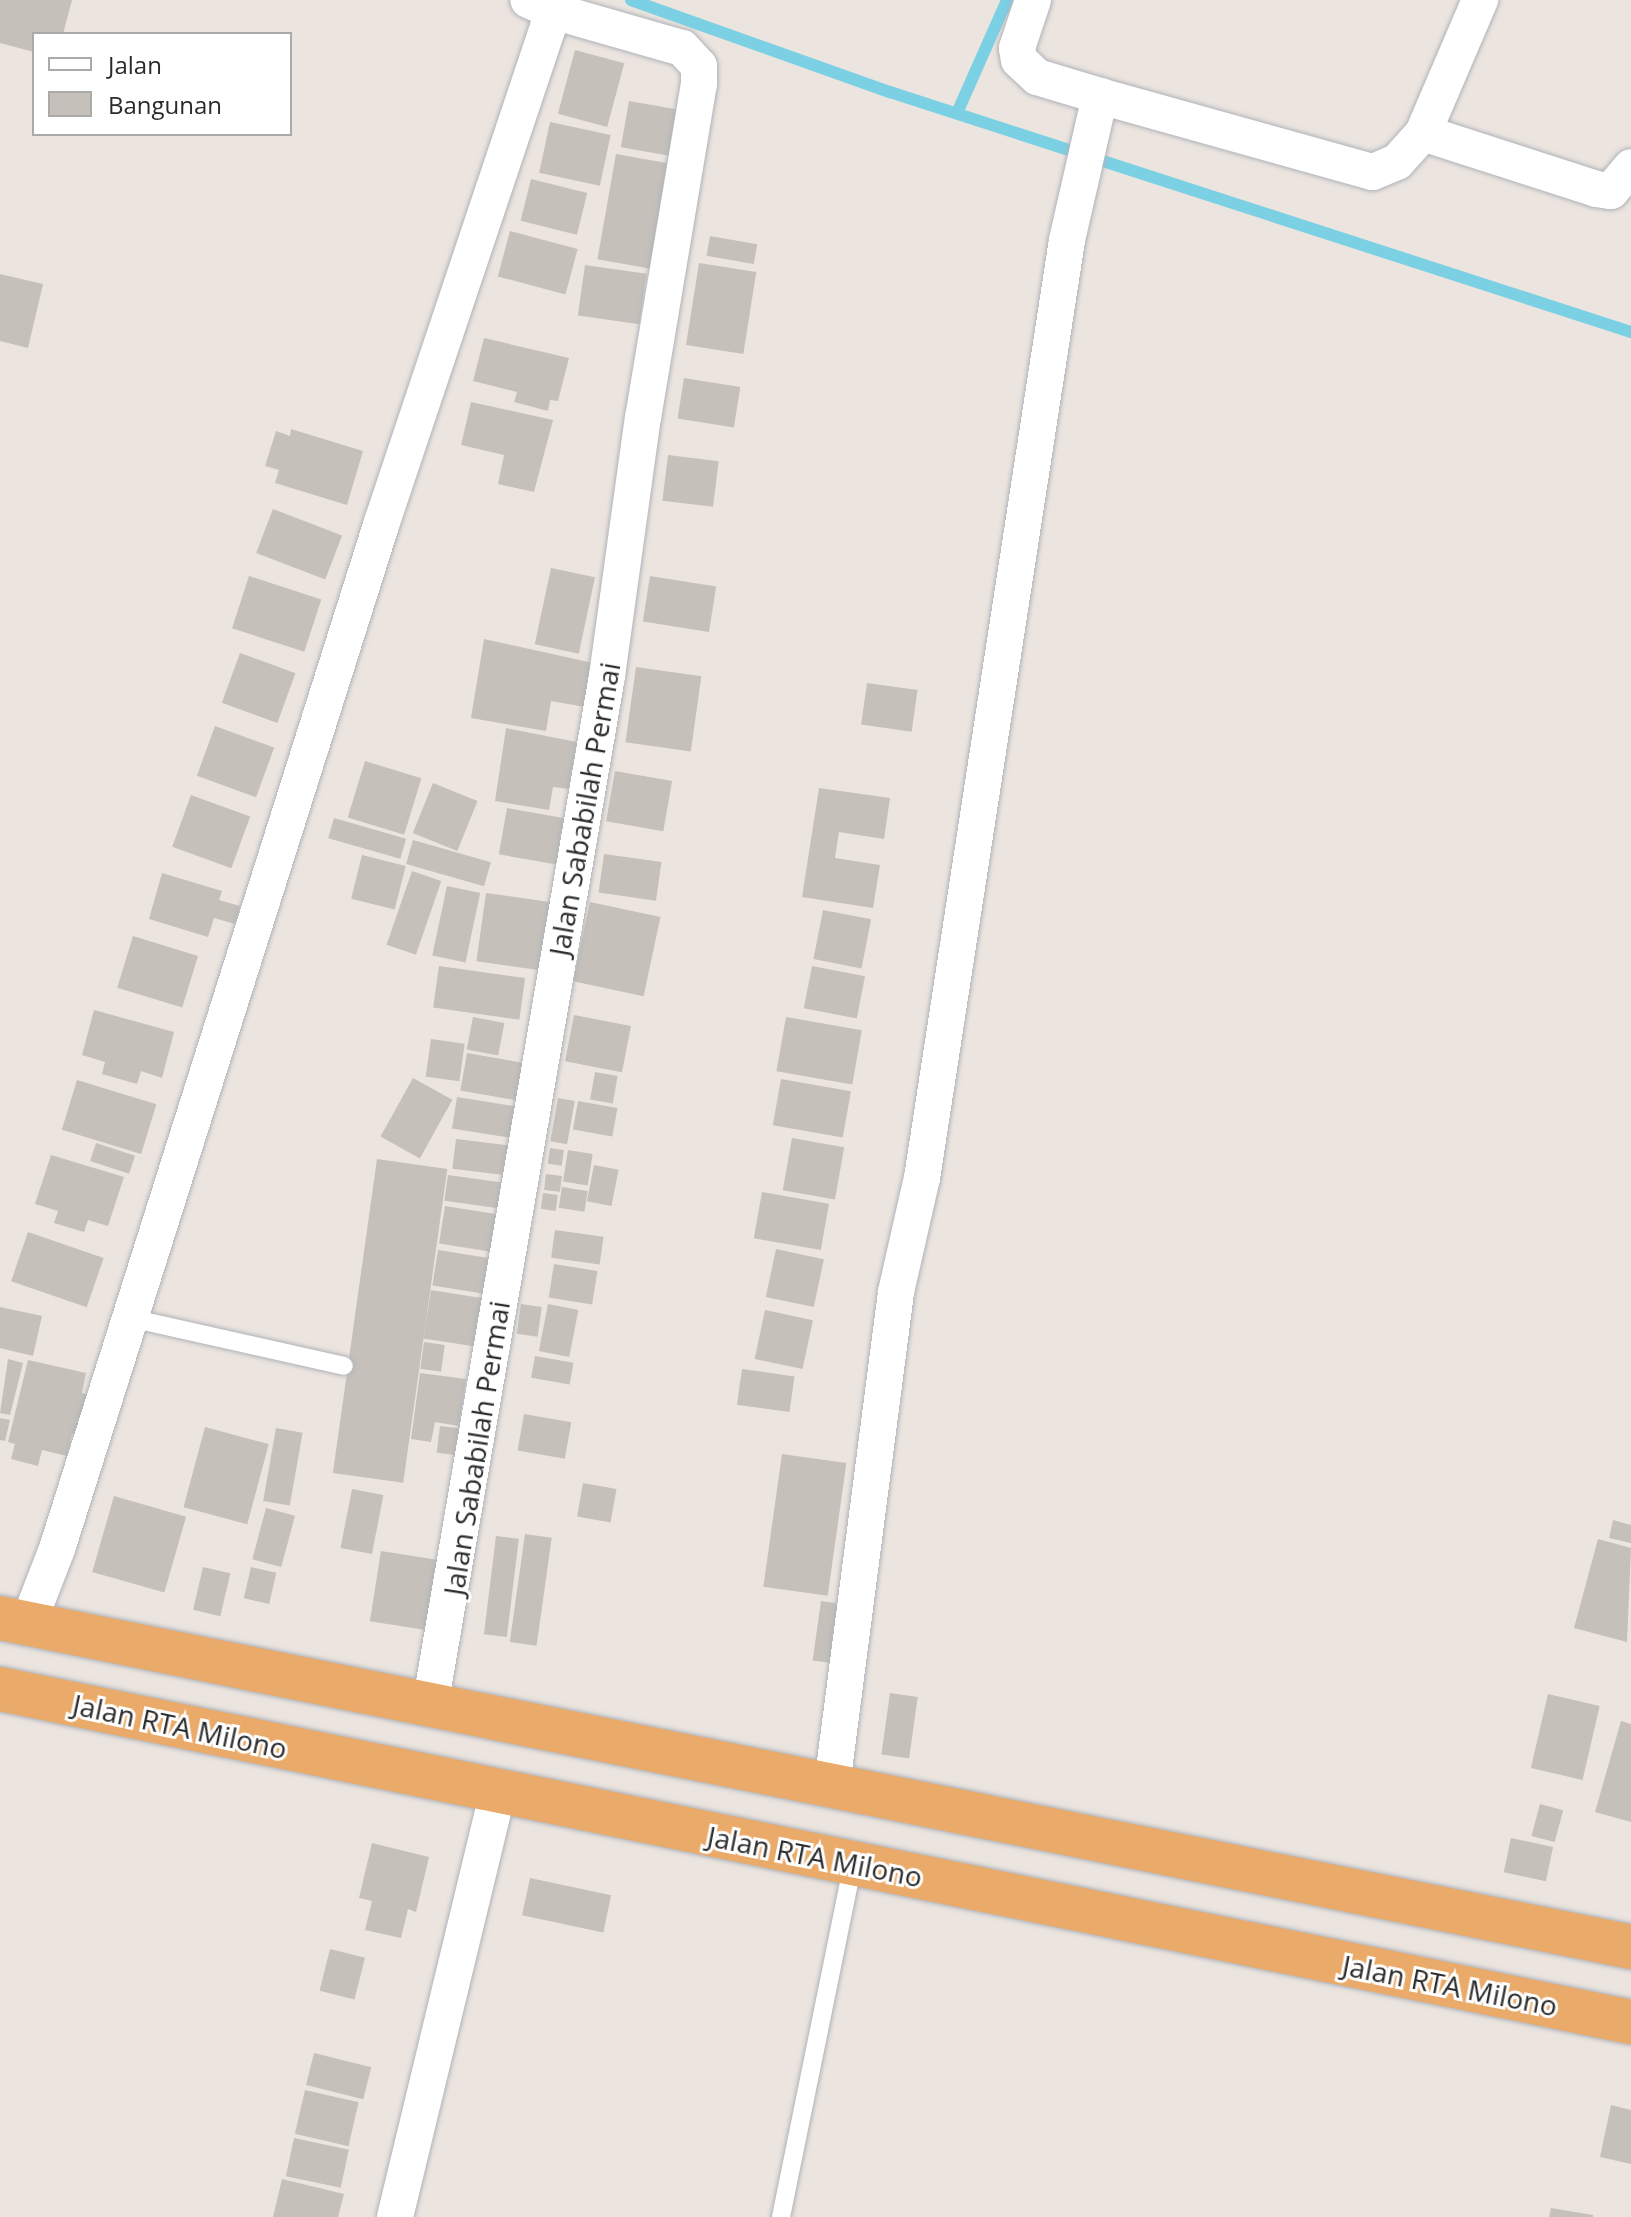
<!DOCTYPE html>
<style>
body{margin:0}
#map{position:relative;width:1631px;height:2217px;overflow:hidden;background:#ece5df;font-family:"Open Sans",sans-serif}
div>[style]{position:absolute}
.stream>*{height:12px;margin:-6px;padding:0 6px;transform-origin:6px;border-radius:6px;background:#7cd0e4}
.building>*{inset:0;background:#c5c0ba;transform-origin:0 0}
.roads{filter:drop-shadow(0 0 2px #afb2ba) drop-shadow(0 0 2px #afb2ba)}
.service>*{height:18px;margin:-9px;padding:0 9px;transform-origin:9px;border-radius:9px;background:#fff}
.minor>*{height:36px;margin:-18px;padding:0 18px;transform-origin:18px;border-radius:18px;background:#fff}
.trunk>*{height:44px;margin:-22px;padding:0 22px;transform-origin:22px;border-radius:22px;background:#eaaa69}
span{translate:-50% -50%;white-space:nowrap;text-align:center;line-height:1.15;-webkit-text-stroke:6px #fff;paint-order:stroke}
.street-label{font-size:28px;color:#2b2b2b}
.legend{position:absolute;left:32px;top:32px;width:260px;height:104px;box-sizing:border-box;background:#fff;border:2px solid #aaa;margin:0;padding:10px 14px;list-style:none;font-size:24px;color:#2b2b2b}
.legend li{display:flex;align-items:center;gap:16px;height:40px}
.legend b{width:40px;border:2px solid #aaa}
</style>
<div id="map">
<div class="stream">
<i style="left:631px;top:0;width:275px;rotate:19.6deg"></i>
<i style="left:890px;top:92px;width:779px;rotate:17.95deg"></i>
<i style="left:957px;top:113px;width:124px;rotate:-66.1deg"></i>
</div>
<div class="building">
<i style="clip-path:polygon(0 0,72px 0,63px 34px,34px 34px,34px 52px,0 43px)"></i>
<i style="left:575px;top:50px;width:51px;height:66px;rotate:15deg"></i>
<i style="left:629px;top:101px;width:55px;height:47px;rotate:10deg"></i>
<i style="left:550px;top:122px;width:62px;height:52px;rotate:12deg"></i>
<i style="left:616px;top:154px;width:53px;height:107px;rotate:10deg"></i>
<i style="left:531px;top:179px;width:58px;height:43px;rotate:14deg"></i>
<i style="left:510px;top:231px;width:70px;height:47px;rotate:15deg"></i>
<i style="left:710px;top:236px;width:48px;height:20px;rotate:10deg"></i>
<i style="left:699px;top:263px;width:58px;height:83px;rotate:9deg"></i>
<i style="left:585px;top:265px;width:62px;height:51px;rotate:8deg"></i>
<i style="clip-path:polygon(0 274px,43px 284px,28px 348px,0 341px)"></i>
<i style="clip-path:polygon(484px 338px,569px 358px,558px 401px,550px 400px,548px 411px,514px 402px,517px 392px,473px 381px)"></i>
<i style="left:684px;top:378px;width:57px;height:41px;rotate:9deg"></i>
<i style="clip-path:polygon(471px 402px,553px 420px,534px 492px,498px 484px,504px 455px,461px 445px)"></i>
<i style="clip-path:polygon(291px 429px,363px 451px,347px 505px,275px 483px,279px 470px,265px 466px,276px 431px,290px 436px)"></i>
<i style="left:668px;top:455px;width:51px;height:46px;rotate:7deg"></i>
<i style="left:273px;top:509px;width:74px;height:47px;rotate:21deg"></i>
<i style="left:551px;top:568px;width:45px;height:78px;rotate:12deg"></i>
<i style="left:249px;top:576px;width:76px;height:55px;rotate:18deg"></i>
<i style="left:650px;top:576px;width:67px;height:46px;rotate:9deg"></i>
<i style="clip-path:polygon(484px 639px,593px 663px,585px 707px,551px 701px,546px 731px,471px 718px)"></i>
<i style="left:240px;top:653px;width:59px;height:53px;rotate:20deg"></i>
<i style="left:636px;top:667px;width:66px;height:76px;rotate:8deg"></i>
<i style="left:867px;top:683px;width:51px;height:42px;rotate:8deg"></i>
<i style="left:215px;top:726px;width:63px;height:53px;rotate:20deg"></i>
<i style="clip-path:polygon(506px 728px,577px 742px,569px 789px,553px 787px,549px 810px,495px 801px)"></i>
<i style="left:365px;top:761px;width:59px;height:59px;rotate:17deg"></i>
<i style="left:615px;top:771px;width:58px;height:51px;rotate:10deg"></i>
<i style="left:433px;top:783px;width:48px;height:54px;rotate:22deg"></i>
<i style="clip-path:polygon(819px 788px,890px 798px,884px 839px,839px 832px,835px 858px,880px 865px,873px 908px,802px 897px)"></i>
<i style="left:191px;top:795px;width:63px;height:55px;rotate:20deg"></i>
<i style="left:507px;top:808px;width:60px;height:47px;rotate:10deg"></i>
<i style="left:334px;top:818px;width:75px;height:21px;rotate:16deg"></i>
<i style="left:413px;top:840px;width:81px;height:25px;rotate:16deg"></i>
<i style="left:604px;top:854px;width:58px;height:39px;rotate:8deg"></i>
<i style="left:362px;top:855px;width:45px;height:45px;rotate:14deg"></i>
<i style="left:412px;top:871px;width:31px;height:78px;rotate:19deg"></i>
<i style="clip-path:polygon(162px 873px,222px 891px,219px 900px,240px 906px,235px 924px,214px 918px,208px 937px,149px 919px)"></i>
<i style="left:447px;top:886px;width:34px;height:71px;rotate:12deg"></i>
<i style="left:486px;top:893px;width:71px;height:69px;rotate:8deg"></i>
<i style="left:590px;top:902px;width:72px;height:81px;rotate:12deg"></i>
<i style="left:823px;top:910px;width:49px;height:50px;rotate:11deg"></i>
<i style="left:133px;top:936px;width:68px;height:54px;rotate:17deg"></i>
<i style="left:439px;top:966px;width:87px;height:42px;rotate:8deg"></i>
<i style="left:812px;top:966px;width:54px;height:43px;rotate:11deg"></i>
<i style="clip-path:polygon(94px 1010px,174px 1032px,162px 1078px,141px 1071px,137px 1084px,102px 1074px,105px 1062px,82px 1055px)"></i>
<i style="left:574px;top:1015px;width:58px;height:47px;rotate:11deg"></i>
<i style="left:473px;top:1017px;width:32px;height:33px;rotate:11deg"></i>
<i style="left:786px;top:1017px;width:77px;height:55px;rotate:10deg"></i>
<i style="left:431px;top:1039px;width:34px;height:38px;rotate:8deg"></i>
<i style="left:467px;top:1053px;width:58px;height:38px;rotate:10deg"></i>
<i style="left:595px;top:1072px;width:23px;height:28px;rotate:10deg"></i>
<i style="left:413px;top:1078px;width:45px;height:67px;rotate:29deg"></i>
<i style="left:781px;top:1079px;width:71px;height:47px;rotate:10deg"></i>
<i style="left:77px;top:1080px;width:83px;height:52px;rotate:17deg"></i>
<i style="left:457px;top:1097px;width:59px;height:32px;rotate:9deg"></i>
<i style="left:558px;top:1098px;width:17px;height:44px;rotate:10deg"></i>
<i style="left:578px;top:1101px;width:40px;height:29px;rotate:10deg"></i>
<i style="left:792px;top:1138px;width:53px;height:53px;rotate:10deg"></i>
<i style="left:456px;top:1139px;width:54px;height:30px;rotate:7deg"></i>
<i style="left:96px;top:1143px;width:41px;height:19px;rotate:18deg"></i>
<i style="left:550px;top:1148px;width:14px;height:16px;rotate:8deg"></i>
<i style="left:568px;top:1150px;width:25px;height:32px;rotate:9deg"></i>
<i style="clip-path:polygon(51px 1155px,124px 1177px,108px 1226px,88px 1220px,84px 1232px,54px 1223px,58px 1211px,35px 1204px)"></i>
<i style="left:377px;top:1159px;width:71px;height:317px;rotate:8deg"></i>
<i style="left:594px;top:1165px;width:25px;height:37px;rotate:11deg"></i>
<i style="left:546px;top:1174px;width:16px;height:16px;rotate:7deg"></i>
<i style="left:448px;top:1175px;width:58px;height:26px;rotate:8deg"></i>
<i style="left:562px;top:1187px;width:26px;height:21px;rotate:9deg"></i>
<i style="left:762px;top:1192px;width:68px;height:47px;rotate:10deg"></i>
<i style="left:543px;top:1193px;width:15px;height:16px;rotate:8deg"></i>
<i style="left:445px;top:1206px;width:56px;height:38px;rotate:9deg"></i>
<i style="left:555px;top:1230px;width:49px;height:28px;rotate:8deg"></i>
<i style="left:28px;top:1232px;width:80px;height:52px;rotate:19deg"></i>
<i style="left:776px;top:1249px;width:49px;height:49px;rotate:12deg"></i>
<i style="left:438px;top:1250px;width:56px;height:36px;rotate:9deg"></i>
<i style="left:554px;top:1264px;width:44px;height:34px;rotate:9deg"></i>
<i style="left:431px;top:1290px;width:54px;height:49px;rotate:9deg"></i>
<i style="left:521px;top:1304px;width:21px;height:30px;rotate:8deg"></i>
<i style="left:548px;top:1304px;width:31px;height:48px;rotate:11deg"></i>
<i style="clip-path:polygon(0 1307px,42px 1316px,33px 1356px,0 1348px)"></i>
<i style="left:765px;top:1310px;width:49px;height:50px;rotate:12deg"></i>
<i style="left:424px;top:1342px;width:21px;height:27px;rotate:8deg"></i>
<i style="left:535px;top:1356px;width:39px;height:22px;rotate:10deg"></i>
<i style="clip-path:polygon(8px 1359px,23px 1363px,10px 1415px,0 1413px)"></i>
<i style="clip-path:polygon(28px 1360px,86px 1373px,82px 1393px,93px 1396px,84px 1437px,72px 1434px,67px 1456px,42px 1450px,38px 1466px,11px 1459px,15px 1444px,8px 1442px)"></i>
<i style="left:742px;top:1369px;width:53px;height:36px;rotate:8deg"></i>
<i style="clip-path:polygon(420px 1373px,466px 1379px,459px 1426px,435px 1422px,431px 1442px,411px 1439px)"></i>
<i style="left:524px;top:1414px;width:48px;height:37px;rotate:10deg"></i>
<i style="clip-path:polygon(0 1418px,10px 1420px,5px 1441px,0 1440px)"></i>
<i style="left:440px;top:1426px;width:23px;height:27px;rotate:7deg"></i>
<i style="left:205px;top:1427px;width:66px;height:83px;rotate:15deg"></i>
<i style="left:276px;top:1428px;width:27px;height:74px;rotate:10deg"></i>
<i style="left:782px;top:1454px;width:65px;height:134px;rotate:8deg"></i>
<i style="left:583px;top:1483px;width:34px;height:34px;rotate:10deg"></i>
<i style="left:352px;top:1489px;width:32px;height:60px;rotate:11deg"></i>
<i style="left:114px;top:1496px;width:75px;height:79px;rotate:16deg"></i>
<i style="left:266px;top:1508px;width:30px;height:53px;rotate:15deg"></i>
<i style="clip-path:polygon(1613px 1520px,1631px 1525px,1631px 1543px,1609px 1538px)"></i>
<i style="left:525px;top:1534px;width:27px;height:109px;rotate:8deg"></i>
<i style="left:496px;top:1536px;width:23px;height:99px;rotate:7deg"></i>
<i style="clip-path:polygon(1598px 1539px,1631px 1548px,1627px 1642px,1574px 1628px)"></i>
<i style="left:381px;top:1551px;width:58px;height:71px;rotate:9deg"></i>
<i style="left:203px;top:1567px;width:28px;height:44px;rotate:13deg"></i>
<i style="left:251px;top:1567px;width:26px;height:32px;rotate:13deg"></i>
<i style="left:821px;top:1601px;width:30px;height:60px;rotate:8deg"></i>
<i style="left:890px;top:1693px;width:28px;height:62px;rotate:8deg"></i>
<i style="left:1548px;top:1694px;width:53px;height:76px;rotate:13deg"></i>
<i style="clip-path:polygon(1621px 1721px,1631px 1724px,1631px 1822px,1595px 1812px)"></i>
<i style="left:1540px;top:1804px;width:24px;height:33px;rotate:15deg"></i>
<i style="left:1511px;top:1838px;width:43px;height:35px;rotate:12deg"></i>
<i style="clip-path:polygon(372px 1843px,429px 1857px,416px 1912px,408px 1909px,401px 1938px,365px 1930px,372px 1901px,359px 1898px)"></i>
<i style="left:530px;top:1878px;width:83px;height:38px;rotate:12deg"></i>
<i style="left:330px;top:1949px;width:36px;height:43px;rotate:14deg"></i>
<i style="left:314px;top:2053px;width:59px;height:33px;rotate:14deg"></i>
<i style="left:305px;top:2090px;width:55px;height:45px;rotate:13deg"></i>
<i style="clip-path:polygon(1611px 2105px,1631px 2110px,1631px 2164px,1600px 2157px)"></i>
<i style="left:294px;top:2138px;width:56px;height:39px;rotate:12deg"></i>
<i style="clip-path:polygon(282px 2179px,344px 2194px,338px 2217px,273px 2217px)"></i>
<i style="clip-path:polygon(1551px 2208px,1593px 2215px,1593px 2217px,1549px 2217px)"></i>
</div>
<div class="roads">
<div class="service">
<i style="left:130px;top:1318px;width:219px;rotate:12.6deg"></i>
<i style="left:781px;top:2217px;width:360px;rotate:-78.5deg"></i>
</div>
<div class="minor">
<i style="left:1033px;top:0;width:51px;rotate:108.4deg"></i>
<i style="left:1017px;top:48px;width:12px;rotate:81deg"></i>
<i style="left:1019px;top:60px;width:25px;rotate:43deg"></i>
<i style="left:1037px;top:77px;width:66px;rotate:16.8deg"></i>
<i style="left:1423px;top:133px;width:182px;rotate:17.9deg"></i>
<i style="left:1596px;top:189px;width:15px;rotate:8deg"></i>
<i style="left:1611px;top:191px;width:31px;rotate:-50deg"></i>
<i style="left:28px;top:1624px;width:80px;rotate:-68.9deg"></i>
<i style="left:57px;top:1549px;width:1074px;rotate:-72.44deg"></i>
<i style="left:381px;top:525px;width:525px;rotate:-71.46deg"></i>
<i style="left:548px;top:27px;width:17px;rotate:-73deg"></i>
<i style="left:553px;top:11px;width:27px;rotate:-156deg"></i>
<i style="left:430px;top:1706px;width:1045px;rotate:-80.25deg"></i>
<i style="left:607px;top:676px;width:260px;rotate:-82.1deg"></i>
<i style="left:643px;top:418px;width:339px;rotate:-80.5deg"></i>
<i style="left:699px;top:84px;width:18px;rotate:-90deg"></i>
<i style="left:699px;top:66px;width:25px;rotate:-133deg"></i>
<i style="left:682px;top:48px;width:134px;rotate:-164deg"></i>
<i style="left:832px;top:1785px;width:497px;rotate:-82.6deg"></i>
<i style="left:896px;top:1292px;width:117px;rotate:-77.2deg"></i>
<i style="left:922px;top:1178px;width:949px;rotate:-81.21deg"></i>
<i style="left:1067px;top:240px;width:148px;rotate:-77.1deg"></i>
<i style="left:1100px;top:96px;width:283px;rotate:15.6deg"></i>
<i style="left:1373px;top:172px;width:26px;rotate:-23deg"></i>
<i style="left:1397px;top:162px;width:39px;rotate:-48deg"></i>
<i style="left:1423px;top:133px;width:145px;rotate:-66.8deg"></i>
<i style="left:395px;top:2217px;width:438px;rotate:-76.4deg"></i>
</div>
<div class="trunk">
<i style="left:0;top:1618px;width:1664px;rotate:11.4deg"></i>
<i style="left:0;top:1689px;width:1665px;rotate:11.54deg"></i>
</div>
</div>
<div class="street-label">
<span style="left:584px;top:809px;rotate:-80deg">Jalan Sababilah Permai</span>
<span style="left:476px;top:1448px;rotate:-81deg">Jalan Sababilah Permai</span>
<span style="left:180px;top:1726px;rotate:12deg">Jalan RTA Milono</span>
<span style="left:815px;top:1856px;rotate:11deg">Jalan RTA Milono</span>
<span style="left:1450px;top:1985px;rotate:11deg">Jalan RTA Milono</span>
</div>
<ul class="legend">
<li><b style="height:10px;background:#fff"></b>Jalan</li>
<li><b style="height:22px;background:#c5c0ba"></b>Bangunan</li>
</ul>
</div>
